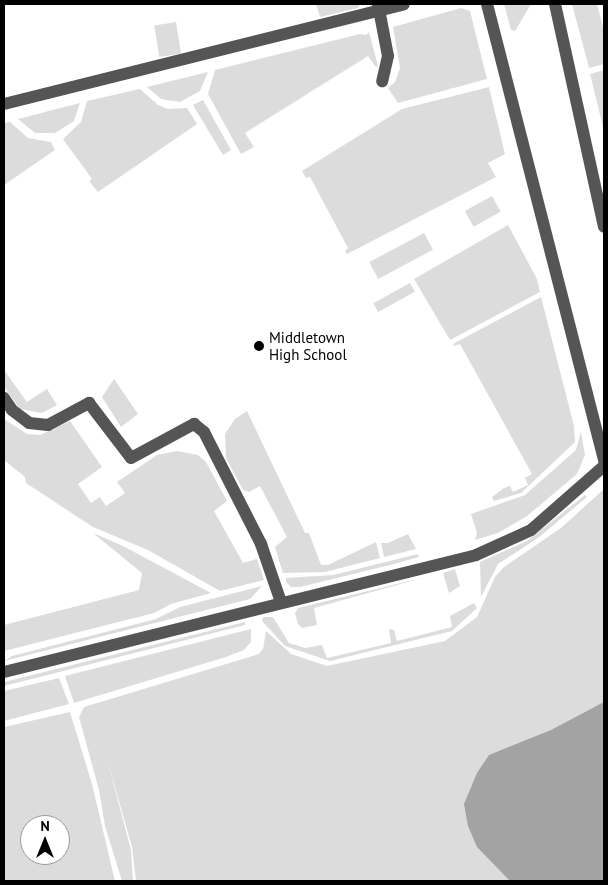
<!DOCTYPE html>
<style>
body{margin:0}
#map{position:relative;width:608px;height:885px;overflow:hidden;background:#fff;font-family:"PT Sans",sans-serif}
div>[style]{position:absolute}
.green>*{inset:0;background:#dcdcdc;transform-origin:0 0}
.water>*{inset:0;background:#a3a3a3}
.minor>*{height:12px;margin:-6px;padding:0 6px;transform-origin:6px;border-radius:6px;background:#555}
.dots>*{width:14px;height:14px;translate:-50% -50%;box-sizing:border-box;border:2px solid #fff;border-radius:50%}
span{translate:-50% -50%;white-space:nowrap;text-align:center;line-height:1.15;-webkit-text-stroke:5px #fff;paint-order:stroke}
.poi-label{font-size:15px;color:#000}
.left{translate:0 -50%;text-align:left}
.frame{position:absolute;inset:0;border:5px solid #000;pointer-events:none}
.north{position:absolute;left:20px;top:815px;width:50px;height:50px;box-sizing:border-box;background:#fff;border:1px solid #999;border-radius:50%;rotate:0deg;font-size:14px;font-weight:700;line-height:20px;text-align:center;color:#000}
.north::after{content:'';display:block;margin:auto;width:18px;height:22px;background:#000;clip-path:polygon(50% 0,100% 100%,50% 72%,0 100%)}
</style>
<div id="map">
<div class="green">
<i style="clip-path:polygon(316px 4px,360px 4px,358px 8px,320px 17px)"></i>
<i style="clip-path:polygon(504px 4px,531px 4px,515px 31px,511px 30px)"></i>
<i style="clip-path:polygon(572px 4px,597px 4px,604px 31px,604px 64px,589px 68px)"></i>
<i style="clip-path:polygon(461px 8px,470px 11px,487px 79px,398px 103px,388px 88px,395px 82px,400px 68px,393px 27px)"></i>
<i style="left:176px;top:22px;width:32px;height:22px;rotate:81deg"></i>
<i style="clip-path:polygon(369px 32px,378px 66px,376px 67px,368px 56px,245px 133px,254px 147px,241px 154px,208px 94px,215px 70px,360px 34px,366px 35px)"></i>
<i style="clip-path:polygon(604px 70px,604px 131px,590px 74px)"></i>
<i style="clip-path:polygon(208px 72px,200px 91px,180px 102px,161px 99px,147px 87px)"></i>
<i style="clip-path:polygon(489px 87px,505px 154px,488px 163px,496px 177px,347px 254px,345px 251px,348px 248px,310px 177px,306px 178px,302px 171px,402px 109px)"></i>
<i style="clip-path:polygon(140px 89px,158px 105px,168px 109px,187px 108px,197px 124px,98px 192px,89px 181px,92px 179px,63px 139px,81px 122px,87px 101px)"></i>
<i style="clip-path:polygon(203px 100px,231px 150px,223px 155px,193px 105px)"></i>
<i style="clip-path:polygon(80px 103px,74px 121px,55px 133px,35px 133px,18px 119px)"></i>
<i style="clip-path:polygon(10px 122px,28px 138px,51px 142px,55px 150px,4px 185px,4px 123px)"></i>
<i style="left:492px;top:196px;width:18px;height:31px;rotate:61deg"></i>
<i style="clip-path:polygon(508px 225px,537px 279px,540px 292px,450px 340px,414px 279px)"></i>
<i style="left:424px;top:233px;width:19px;height:62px;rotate:62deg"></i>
<i style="left:410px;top:283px;width:10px;height:42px;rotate:61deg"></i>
<i style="clip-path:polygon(541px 297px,574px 426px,575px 442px,521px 493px,494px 501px,492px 497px,504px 488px,510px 486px,513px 492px,528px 485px,525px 478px,532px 474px,460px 344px,454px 346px,453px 344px)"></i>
<i style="clip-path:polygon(4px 370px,27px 402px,47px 389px,57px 405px,42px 413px,20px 409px,4px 387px)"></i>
<i style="clip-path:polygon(114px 379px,138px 414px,121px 427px,102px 397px)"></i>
<i style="clip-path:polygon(247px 411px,305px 533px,309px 533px,321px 565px,328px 565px,376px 542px,380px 558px,325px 572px,283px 573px,275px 547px,287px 537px,260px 486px,249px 492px,243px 490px,226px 458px,225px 434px,235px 419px)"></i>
<i style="clip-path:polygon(4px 419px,27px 434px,40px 435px,70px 421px,102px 467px,78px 484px,91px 503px,100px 497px,106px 506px,125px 493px,117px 482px,157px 455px,177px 451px,198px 455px,206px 462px,227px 501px,214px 511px,243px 563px,257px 559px,264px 580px,220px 591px,148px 550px,93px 527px,26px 483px,25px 477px,4px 460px)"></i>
<i style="clip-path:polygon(581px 432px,585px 455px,577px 474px,527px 516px,498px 533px,475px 540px,477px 533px,471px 514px,525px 495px,576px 450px)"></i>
<i style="clip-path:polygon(604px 489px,604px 881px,136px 881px,132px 847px,107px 759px,131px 850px,133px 881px,122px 881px,105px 826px,99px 790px,79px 717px,84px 707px,259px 654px,263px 649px,266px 631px,291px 654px,327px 666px,445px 641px,477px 617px,495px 577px,504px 567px,561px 528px)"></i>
<i style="clip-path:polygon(585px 495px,587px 497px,538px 538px,498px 564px,481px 597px,480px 562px,527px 541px)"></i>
<i style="clip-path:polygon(93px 533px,123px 546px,211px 593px,171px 604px,154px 613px,4px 651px,4px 625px,139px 590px,142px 573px)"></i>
<i style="clip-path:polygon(408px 534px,416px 549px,384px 557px,381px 543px,388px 543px)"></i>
<i style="clip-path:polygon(418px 554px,419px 557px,394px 564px,300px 587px,291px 587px,286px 582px,286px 578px,333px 575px)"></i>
<i style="clip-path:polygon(455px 569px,460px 586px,449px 593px,443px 573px)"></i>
<i style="clip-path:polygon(426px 577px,314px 608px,317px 625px,302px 628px,298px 624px,295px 613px,298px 608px)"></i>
<i style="clip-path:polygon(262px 586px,250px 599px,4px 661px,12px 656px,156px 619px,180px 607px)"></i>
<i style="clip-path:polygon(474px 603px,477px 608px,452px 631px,330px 661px,285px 646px,262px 621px,263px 617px,273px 617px,289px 643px,305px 648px,322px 645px,327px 658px,391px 643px,389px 629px,394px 630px,397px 641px,452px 627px,450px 616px)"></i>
<i style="clip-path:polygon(245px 622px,245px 625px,4px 686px,4px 682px)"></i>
<i style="clip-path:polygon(251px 629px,251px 642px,244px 650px,226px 657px,74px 703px,65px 676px)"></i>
<i style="clip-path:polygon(59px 678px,69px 704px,4px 721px,4px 691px)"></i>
<i style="clip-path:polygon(evenodd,70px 712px,92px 784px,115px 881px,4px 881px,4px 727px,70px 712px,30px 825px,60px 825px,60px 855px,30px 855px,30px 825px)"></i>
</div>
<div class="water">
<i style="clip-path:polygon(604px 702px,604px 881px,510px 881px,477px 847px,468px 826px,464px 804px,477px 773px,489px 755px,551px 730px)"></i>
</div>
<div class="minor">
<i style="left:378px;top:4px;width:53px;rotate:79.1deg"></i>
<i style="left:388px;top:56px;width:26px;rotate:103deg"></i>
<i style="left:487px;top:4px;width:472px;rotate:75.6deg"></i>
<i style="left:555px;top:4px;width:228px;rotate:77.6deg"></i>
<i style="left:4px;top:104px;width:412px;rotate:-14deg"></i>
<i style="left:4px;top:398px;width:14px;rotate:56deg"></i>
<i style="left:12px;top:410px;width:21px;rotate:37deg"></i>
<i style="left:29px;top:423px;width:19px;rotate:6deg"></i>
<i style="left:48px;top:425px;width:47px;rotate:-28.2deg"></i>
<i style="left:89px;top:403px;width:69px;rotate:52.6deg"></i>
<i style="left:131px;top:458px;width:72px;rotate:-28.4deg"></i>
<i style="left:194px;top:424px;width:13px;rotate:39deg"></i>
<i style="left:204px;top:432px;width:126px;rotate:63deg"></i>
<i style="left:261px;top:544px;width:61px;rotate:71deg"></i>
<i style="left:4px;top:672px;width:486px;rotate:-13.9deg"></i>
<i style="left:476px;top:555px;width:60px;rotate:-24.4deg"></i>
<i style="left:531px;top:530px;width:97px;rotate:-41.2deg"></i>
</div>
<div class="dots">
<i style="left:259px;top:346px;background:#000"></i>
</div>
<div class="poi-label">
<span class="left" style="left:269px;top:346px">Middletown<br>High School</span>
</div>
<div class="frame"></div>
<div class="north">N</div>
</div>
